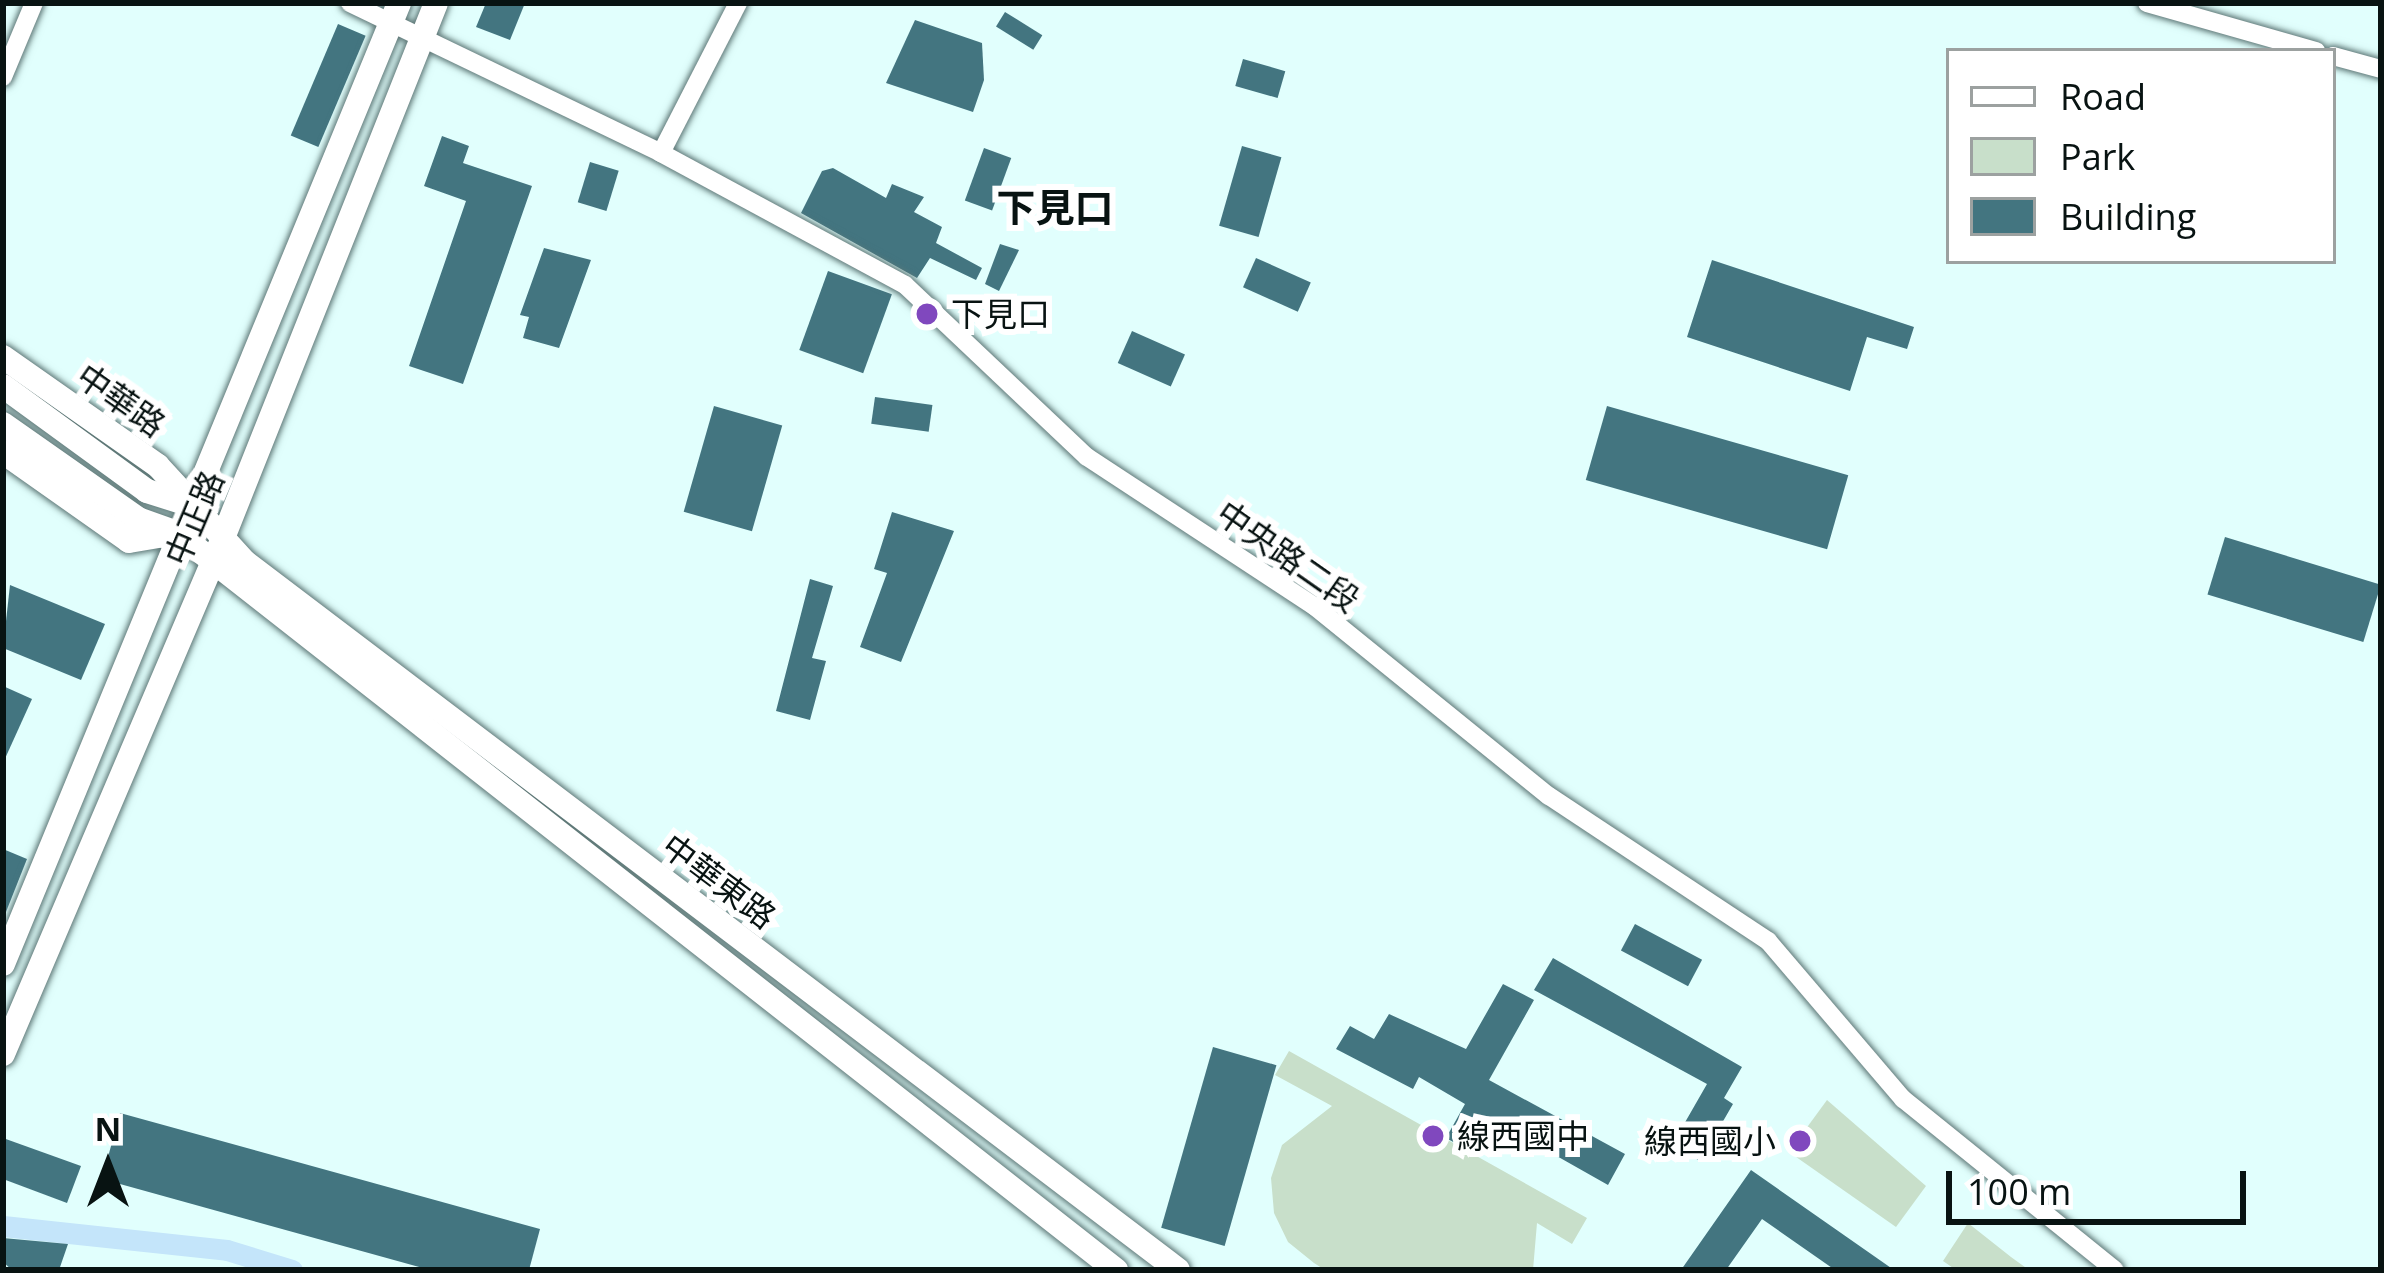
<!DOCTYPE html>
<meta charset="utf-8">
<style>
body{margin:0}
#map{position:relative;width:2384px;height:1273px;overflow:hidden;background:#e1fffd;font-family:"Open Sans","Noto Sans TC",sans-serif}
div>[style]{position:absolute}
.green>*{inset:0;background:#c8dfca}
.canal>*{height:21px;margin:-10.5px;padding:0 10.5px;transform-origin:10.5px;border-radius:10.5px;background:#c4e5fa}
.building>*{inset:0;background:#437580;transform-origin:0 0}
.roads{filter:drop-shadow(0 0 3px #5d7776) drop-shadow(0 0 3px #5d7776)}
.minor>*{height:18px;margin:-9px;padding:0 9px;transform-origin:9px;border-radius:9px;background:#fff}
.major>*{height:24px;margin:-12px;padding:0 12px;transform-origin:12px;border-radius:12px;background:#fff}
.dots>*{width:33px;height:33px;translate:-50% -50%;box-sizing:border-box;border:6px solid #fff;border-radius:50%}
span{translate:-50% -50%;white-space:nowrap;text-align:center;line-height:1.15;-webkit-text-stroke:12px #fff;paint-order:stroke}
.poi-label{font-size:33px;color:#081312}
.left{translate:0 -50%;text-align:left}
.right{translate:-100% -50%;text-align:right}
.street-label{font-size:33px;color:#081312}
.quarter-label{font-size:39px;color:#081312;font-weight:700}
.frame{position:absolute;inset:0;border:6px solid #081312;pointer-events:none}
.legend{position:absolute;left:1946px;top:48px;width:390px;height:216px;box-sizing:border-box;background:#fff;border:3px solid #9ca1a0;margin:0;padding:15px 21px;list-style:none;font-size:36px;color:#081312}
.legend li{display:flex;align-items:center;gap:24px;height:60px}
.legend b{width:60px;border:3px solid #9ca1a0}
.north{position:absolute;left:48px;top:1105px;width:120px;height:120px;-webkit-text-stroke:9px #fff;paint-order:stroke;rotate:0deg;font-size:33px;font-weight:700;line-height:48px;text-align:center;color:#081312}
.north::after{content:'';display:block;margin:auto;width:42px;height:54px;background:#081312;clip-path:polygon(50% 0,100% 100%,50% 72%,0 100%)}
.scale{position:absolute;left:1946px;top:1171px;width:300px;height:54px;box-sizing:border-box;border:6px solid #081312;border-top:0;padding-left:15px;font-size:36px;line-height:42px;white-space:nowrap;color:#081312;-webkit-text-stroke:9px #fff;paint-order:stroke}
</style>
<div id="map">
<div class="green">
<i style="clip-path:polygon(1289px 1051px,1587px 1218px,1572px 1244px,1537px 1223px,1533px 1270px,1325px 1270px,1314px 1263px,1288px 1242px,1274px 1213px,1271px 1178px,1282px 1145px,1332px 1106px,1275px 1075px)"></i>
<i style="clip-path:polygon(1827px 1100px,1926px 1186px,1896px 1227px,1789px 1152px)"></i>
<i style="clip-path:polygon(1968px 1223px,2011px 1257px,2029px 1270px,1956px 1270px,1943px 1261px)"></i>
</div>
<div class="canal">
<i style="left:3px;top:1226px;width:225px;rotate:6.1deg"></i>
<i style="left:227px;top:1250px;width:68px;rotate:17.1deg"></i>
</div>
<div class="building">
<i style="clip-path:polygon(486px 3px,525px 3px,510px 40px,476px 27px)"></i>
<i style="left:1005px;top:12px;width:44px;height:17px;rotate:32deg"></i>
<i style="clip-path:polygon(915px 20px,982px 43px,984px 80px,973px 112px,886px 83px)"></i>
<i style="left:338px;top:24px;width:30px;height:121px;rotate:23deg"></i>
<i style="left:1243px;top:59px;width:44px;height:28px;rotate:16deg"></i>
<i style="clip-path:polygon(442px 136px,469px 146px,463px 163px,532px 186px,463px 384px,409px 366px,466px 201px,424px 186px)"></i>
<i style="left:1242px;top:146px;width:41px;height:83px;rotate:16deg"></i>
<i style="left:984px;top:148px;width:29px;height:56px;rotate:20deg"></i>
<i style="left:590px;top:162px;width:30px;height:42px;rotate:17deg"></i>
<i style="clip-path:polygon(833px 168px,886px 198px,892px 184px,924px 197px,914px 212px,942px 227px,936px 243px,982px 268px,976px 280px,930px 258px,917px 278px,801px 213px,822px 171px)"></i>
<i style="clip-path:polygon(1000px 244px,1019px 250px,999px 291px,985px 284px)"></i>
<i style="clip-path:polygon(544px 248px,591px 260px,559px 348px,523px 338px,529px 317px,520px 315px)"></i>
<i style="left:1256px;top:258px;width:60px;height:32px;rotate:24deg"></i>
<i style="clip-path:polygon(1712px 260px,1914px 327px,1907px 349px,1867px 337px,1850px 391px,1687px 337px)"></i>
<i style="left:828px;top:271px;width:68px;height:84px;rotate:20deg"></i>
<i style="left:1132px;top:331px;width:58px;height:35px;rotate:24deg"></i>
<i style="left:875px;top:397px;width:58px;height:27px;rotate:8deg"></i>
<i style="left:714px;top:406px;width:71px;height:110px;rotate:16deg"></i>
<i style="left:1607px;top:406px;width:251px;height:77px;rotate:16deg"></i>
<i style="clip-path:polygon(892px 512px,954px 531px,901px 662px,860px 647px,887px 573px,874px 569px)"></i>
<i style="left:2225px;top:537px;width:163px;height:60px;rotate:17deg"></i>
<i style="clip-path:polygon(810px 579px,833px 586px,812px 658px,826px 661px,810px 720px,776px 711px)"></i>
<i style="clip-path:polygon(10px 585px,105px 624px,81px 680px,3px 648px)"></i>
<i style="clip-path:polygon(3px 686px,32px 699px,3px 763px)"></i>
<i style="clip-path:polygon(3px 849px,27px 859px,4px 917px,3px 917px)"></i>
<i style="left:1635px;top:924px;width:76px;height:30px;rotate:28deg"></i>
<i style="clip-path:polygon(1553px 958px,1742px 1067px,1724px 1098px,1733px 1104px,1700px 1161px,1672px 1145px,1707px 1084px,1534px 990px)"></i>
<i style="clip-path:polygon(1503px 984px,1534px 1000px,1489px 1080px,1625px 1154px,1608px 1185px,1495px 1121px,1475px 1154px,1446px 1138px,1465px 1104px,1419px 1077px,1413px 1089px,1336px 1049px,1350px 1026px,1374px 1039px,1389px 1014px,1466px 1049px)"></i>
<i style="left:1213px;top:1047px;width:66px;height:188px;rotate:16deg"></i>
<i style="clip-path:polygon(120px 1113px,540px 1229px,529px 1270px,430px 1270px,102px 1179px)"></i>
<i style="clip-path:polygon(3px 1138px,81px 1166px,67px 1203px,3px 1179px)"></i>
<i style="clip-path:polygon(1751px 1170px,1894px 1270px,1835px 1270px,1762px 1219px,1726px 1270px,1681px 1270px)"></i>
<i style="clip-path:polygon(3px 1238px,68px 1244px,59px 1270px,12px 1270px,3px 1262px)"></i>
</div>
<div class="roads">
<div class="minor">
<i style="left:350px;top:3px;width:345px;rotate:25.7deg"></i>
<i style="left:661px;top:153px;width:277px;rotate:28.4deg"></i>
<i style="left:905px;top:285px;width:250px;rotate:43.4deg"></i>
<i style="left:1087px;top:457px;width:272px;rotate:33.3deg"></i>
<i style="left:1314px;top:606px;width:302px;rotate:39deg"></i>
<i style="left:1549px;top:796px;width:263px;rotate:33.5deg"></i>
<i style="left:1768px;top:941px;width:208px;rotate:49.5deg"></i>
<i style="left:1903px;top:1099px;width:272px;rotate:38.9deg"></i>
<i style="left:2147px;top:3px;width:176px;rotate:15.9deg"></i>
<i style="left:2333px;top:56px;width:50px;rotate:15.2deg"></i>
<i style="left:3px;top:77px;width:80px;rotate:-67.3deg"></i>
<i style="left:661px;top:153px;width:169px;rotate:-62.8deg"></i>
</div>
<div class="major">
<i style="left:3px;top:357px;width:189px;rotate:35.1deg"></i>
<i style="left:158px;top:466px;width:52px;rotate:47.4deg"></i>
<i style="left:3px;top:386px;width:178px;rotate:36.1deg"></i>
<i style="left:147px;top:491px;width:49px;rotate:17.7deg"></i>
<i style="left:194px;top:506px;width:76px;rotate:47.7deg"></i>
<i style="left:245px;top:562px;width:1171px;rotate:37.19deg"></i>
<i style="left:3px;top:424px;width:165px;rotate:35.1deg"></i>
<i style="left:138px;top:519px;width:41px;rotate:19.7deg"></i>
<i style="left:177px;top:533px;width:1194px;rotate:38.13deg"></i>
<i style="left:3px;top:452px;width:154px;rotate:35.2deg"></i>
<i style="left:129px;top:541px;width:48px;rotate:-9.7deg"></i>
<i style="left:3px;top:964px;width:1039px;rotate:-67.6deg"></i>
<i style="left:3px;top:1054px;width:556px;rotate:-66.9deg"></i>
<i style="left:221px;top:543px;width:581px;rotate:-68.29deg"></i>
</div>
</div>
<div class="dots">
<i style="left:927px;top:314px;background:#8048be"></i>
<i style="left:1433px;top:1136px;background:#8048be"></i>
<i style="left:1800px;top:1141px;background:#8048be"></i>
</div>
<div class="poi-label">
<span class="left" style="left:951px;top:314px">下見口</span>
<span class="left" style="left:1457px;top:1136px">線西國中</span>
<span class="right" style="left:1776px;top:1141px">線西國小</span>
</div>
<div class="street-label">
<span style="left:121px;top:400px;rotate:35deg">中華路</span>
<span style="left:194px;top:518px;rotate:-67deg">中正路</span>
<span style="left:1288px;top:556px;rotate:35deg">中央路二段</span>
<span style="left:719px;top:881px;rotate:37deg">中華東路</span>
</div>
<div class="quarter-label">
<span style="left:1055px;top:207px">下見口</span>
</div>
<div class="frame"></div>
<ul class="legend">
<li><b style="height:15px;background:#fff"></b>Road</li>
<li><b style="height:33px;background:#c8dfca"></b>Park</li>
<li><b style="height:33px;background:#437580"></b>Building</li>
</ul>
<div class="north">N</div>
<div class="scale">100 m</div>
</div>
